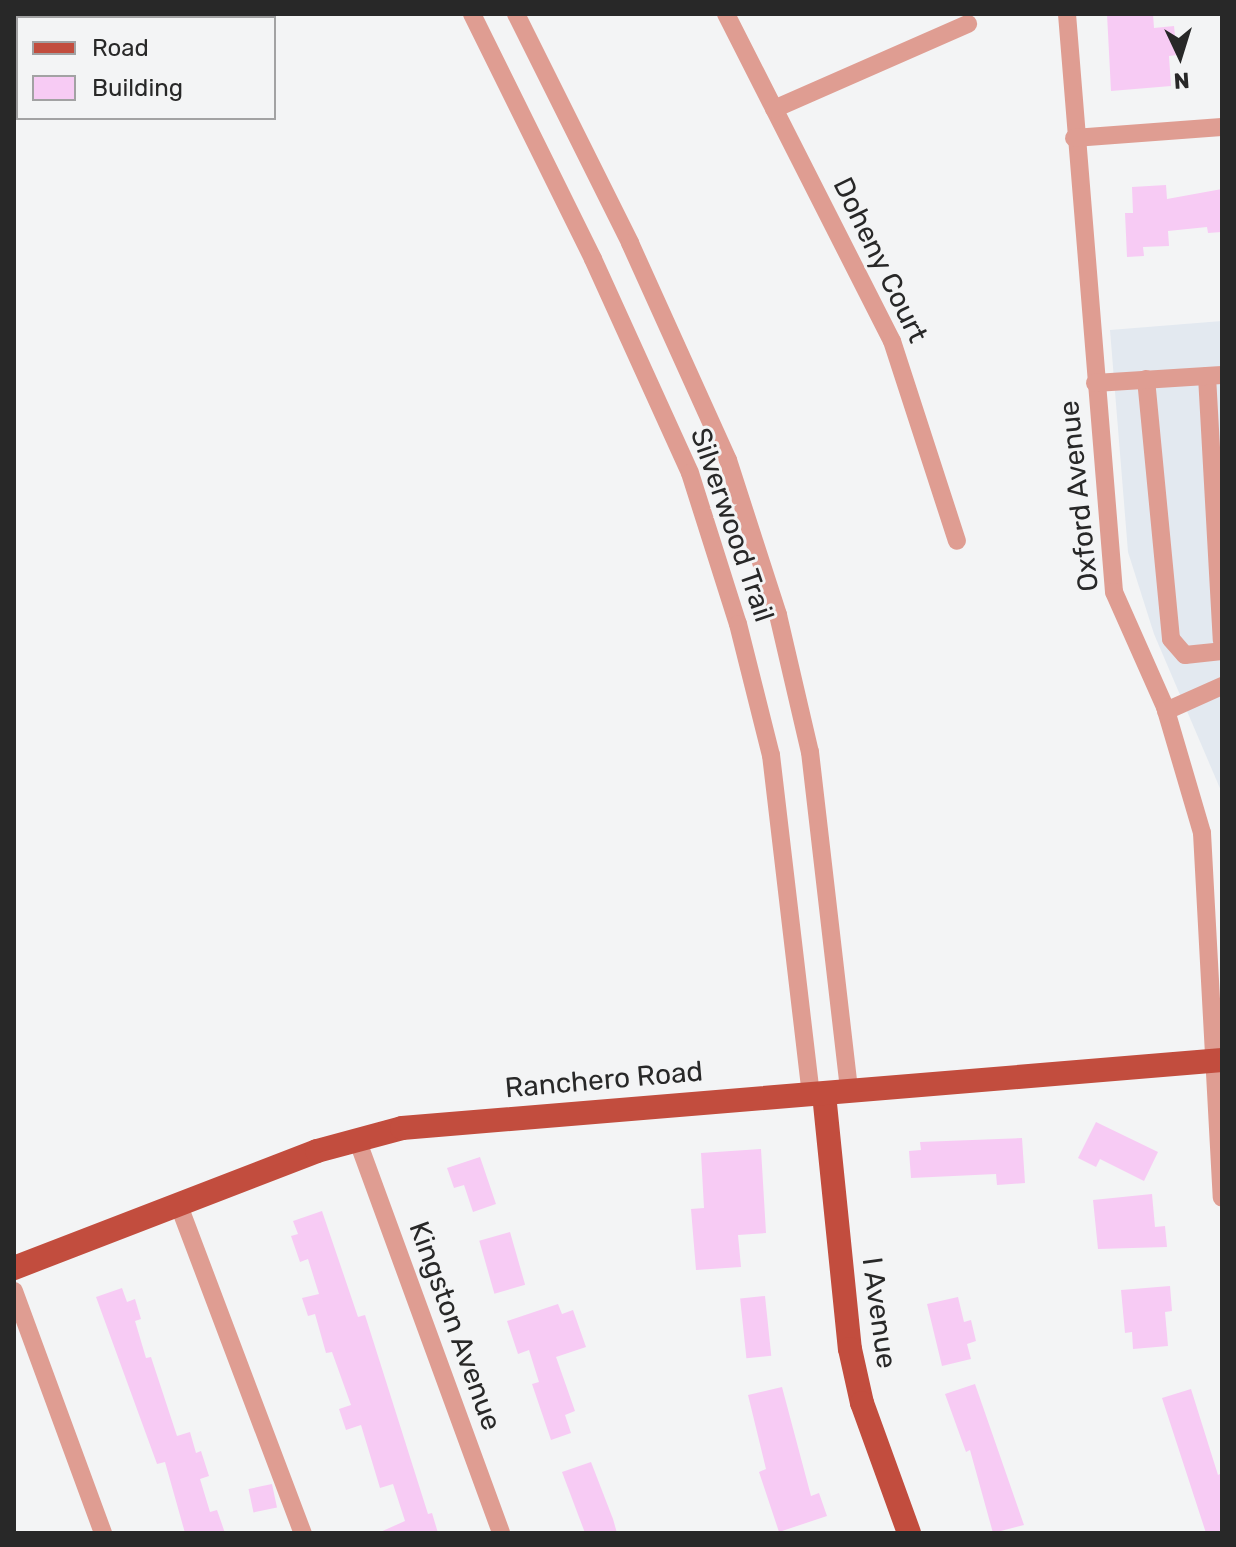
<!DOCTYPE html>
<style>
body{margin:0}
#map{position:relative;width:1236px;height:1547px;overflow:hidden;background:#f3f4f5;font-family:Rubik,sans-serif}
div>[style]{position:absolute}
.built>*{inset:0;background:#e3e9f0}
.building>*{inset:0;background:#f7cbf4;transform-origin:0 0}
.minor>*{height:18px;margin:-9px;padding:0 9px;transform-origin:9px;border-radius:9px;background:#df9d92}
.major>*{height:24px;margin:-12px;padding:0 12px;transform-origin:12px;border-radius:12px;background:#c24d3e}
span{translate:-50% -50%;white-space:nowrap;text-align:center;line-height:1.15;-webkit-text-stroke:6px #f3f4f5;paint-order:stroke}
.street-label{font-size:28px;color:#282828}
.frame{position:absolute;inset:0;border:16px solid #282828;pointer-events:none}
.legend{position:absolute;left:16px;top:16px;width:260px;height:104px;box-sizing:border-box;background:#f3f4f5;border:2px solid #a2a2a3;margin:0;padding:10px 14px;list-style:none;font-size:24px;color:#282828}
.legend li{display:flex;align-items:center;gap:16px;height:40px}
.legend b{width:40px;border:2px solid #a2a2a3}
.north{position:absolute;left:1140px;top:16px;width:80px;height:80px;-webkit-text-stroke:6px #f3f4f5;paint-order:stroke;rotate:176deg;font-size:22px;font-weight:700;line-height:32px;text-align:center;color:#282828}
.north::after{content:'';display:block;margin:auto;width:28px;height:36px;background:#282828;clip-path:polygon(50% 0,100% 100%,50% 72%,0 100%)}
</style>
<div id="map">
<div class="built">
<i style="clip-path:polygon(1222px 321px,1222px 793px,1154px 634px,1128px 552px,1110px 330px)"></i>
</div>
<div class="building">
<i style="clip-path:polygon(1107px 14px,1153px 14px,1154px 28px,1174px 26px,1177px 55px,1169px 56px,1171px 86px,1111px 91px)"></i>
<i style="clip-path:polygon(1166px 185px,1167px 199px,1222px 189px,1222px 232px,1208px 233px,1207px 227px,1168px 231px,1169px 246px,1143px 247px,1144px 256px,1127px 257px,1125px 213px,1133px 213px,1132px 187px)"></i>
<i style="clip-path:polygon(1096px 1122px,1158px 1152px,1144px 1181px,1100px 1159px,1096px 1167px,1078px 1158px)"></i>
<i style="clip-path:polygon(1022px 1138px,1025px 1183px,997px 1185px,996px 1174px,911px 1178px,909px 1151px,921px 1150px,920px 1142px)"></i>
<i style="clip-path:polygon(761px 1149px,766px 1233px,738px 1235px,741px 1267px,696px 1270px,691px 1209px,704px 1208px,701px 1153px)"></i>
<i style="clip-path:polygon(480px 1157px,496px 1204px,473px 1212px,464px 1185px,454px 1188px,447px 1168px)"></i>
<i style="clip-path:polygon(1152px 1194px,1155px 1227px,1165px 1226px,1167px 1247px,1098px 1249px,1093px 1200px)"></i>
<i style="clip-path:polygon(322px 1211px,358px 1317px,365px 1315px,428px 1514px,432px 1513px,438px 1533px,378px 1533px,405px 1521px,393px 1484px,380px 1488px,361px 1425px,346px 1430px,339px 1409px,351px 1405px,332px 1352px,326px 1353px,315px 1314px,308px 1316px,302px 1298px,319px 1294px,308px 1259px,300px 1262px,291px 1236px,298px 1234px,293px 1221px)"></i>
<i style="left:510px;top:1232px;width:55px;height:32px;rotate:74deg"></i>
<i style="clip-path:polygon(1170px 1286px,1172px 1311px,1165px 1312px,1168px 1346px,1133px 1349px,1132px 1332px,1125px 1333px,1121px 1290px)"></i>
<i style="clip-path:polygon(122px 1288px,127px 1302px,135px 1299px,141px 1319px,135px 1321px,146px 1358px,151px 1357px,177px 1436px,190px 1432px,196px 1453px,201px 1451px,209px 1476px,200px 1479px,210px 1512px,217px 1510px,225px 1533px,185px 1533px,165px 1462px,157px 1464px,96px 1297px)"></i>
<i style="left:765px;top:1296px;width:60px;height:25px;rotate:84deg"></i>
<i style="clip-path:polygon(958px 1297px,964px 1322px,971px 1320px,976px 1341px,967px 1344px,971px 1359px,942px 1366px,927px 1304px)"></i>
<i style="clip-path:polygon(558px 1304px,562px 1314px,573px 1310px,586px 1347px,556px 1357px,575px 1411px,565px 1415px,571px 1433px,551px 1440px,532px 1384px,539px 1382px,529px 1350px,518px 1354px,507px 1321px)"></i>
<i style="clip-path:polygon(975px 1384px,1024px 1525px,993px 1533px,970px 1450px,966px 1452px,945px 1394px)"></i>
<i style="clip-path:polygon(782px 1387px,811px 1496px,819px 1493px,827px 1516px,779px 1532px,759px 1472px,766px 1469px,748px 1395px)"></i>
<i style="clip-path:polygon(1191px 1389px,1218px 1475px,1222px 1473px,1222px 1533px,1206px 1533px,1162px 1398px)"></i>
<i style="clip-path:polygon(591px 1462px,613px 1519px,617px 1533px,585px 1533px,562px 1472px)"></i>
<i style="left:272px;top:1484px;width:24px;height:24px;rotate:78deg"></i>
</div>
<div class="minor">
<i style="left:472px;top:14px;width:273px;rotate:63.7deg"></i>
<i style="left:593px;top:259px;width:235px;rotate:65.6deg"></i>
<i style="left:690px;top:473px;width:158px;rotate:72.4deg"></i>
<i style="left:738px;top:624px;width:135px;rotate:75.9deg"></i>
<i style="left:771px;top:755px;width:341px;rotate:83.3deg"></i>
<i style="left:516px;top:14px;width:256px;rotate:63.5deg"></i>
<i style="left:630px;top:243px;width:238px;rotate:65.7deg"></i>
<i style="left:728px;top:460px;width:163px;rotate:72.1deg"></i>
<i style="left:778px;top:615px;width:141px;rotate:76.9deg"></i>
<i style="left:810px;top:752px;width:340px;rotate:83.4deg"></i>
<i style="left:726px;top:14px;width:367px;rotate:63.1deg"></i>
<i style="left:892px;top:341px;width:210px;rotate:72deg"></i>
<i style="left:1067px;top:14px;width:580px;rotate:85.35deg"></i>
<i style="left:1114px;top:592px;width:126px;rotate:66.1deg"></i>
<i style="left:1165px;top:707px;width:131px;rotate:73.6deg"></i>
<i style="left:1202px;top:833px;width:365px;rotate:86.9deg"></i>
<i style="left:774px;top:109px;width:212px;rotate:-23.7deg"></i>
<i style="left:1074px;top:138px;width:148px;rotate:-4.3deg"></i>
<i style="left:1207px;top:376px;width:265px;rotate:86.8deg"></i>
<i style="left:1146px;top:379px;width:261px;rotate:84.5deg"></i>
<i style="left:1171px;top:639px;width:21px;rotate:49deg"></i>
<i style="left:1185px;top:655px;width:37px;rotate:-6deg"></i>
<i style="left:1095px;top:383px;width:127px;rotate:-3.6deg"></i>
<i style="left:1166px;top:711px;width:61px;rotate:-24.1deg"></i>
<i style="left:357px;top:1139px;width:419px;rotate:69.9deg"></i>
<i style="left:178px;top:1203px;width:353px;rotate:69.3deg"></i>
<i style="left:14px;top:1291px;width:258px;rotate:69.8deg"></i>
</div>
<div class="major">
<i style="left:824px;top:1094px;width:256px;rotate:84.2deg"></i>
<i style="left:850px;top:1349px;width:55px;rotate:77.5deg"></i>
<i style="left:862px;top:1403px;width:138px;rotate:70.1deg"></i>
<i style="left:14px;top:1268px;width:325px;rotate:-21.1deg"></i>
<i style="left:317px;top:1151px;width:88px;rotate:-15.1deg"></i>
<i style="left:402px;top:1128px;width:823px;rotate:-4.74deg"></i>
</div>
<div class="street-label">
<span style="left:880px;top:260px;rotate:64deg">Doheny Court</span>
<span style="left:1079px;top:496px;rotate:-96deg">Oxford Avenue</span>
<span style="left:732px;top:525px;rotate:71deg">Silverwood Trail</span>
<span style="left:604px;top:1080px;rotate:-5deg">Ranchero Road</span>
<span style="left:879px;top:1313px;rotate:82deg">I Avenue</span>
<span style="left:455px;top:1326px;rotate:70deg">Kingston Avenue</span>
</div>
<div class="frame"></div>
<ul class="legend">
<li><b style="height:10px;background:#c24d3e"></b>Road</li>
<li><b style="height:22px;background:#f7cbf4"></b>Building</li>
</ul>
<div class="north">N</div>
</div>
